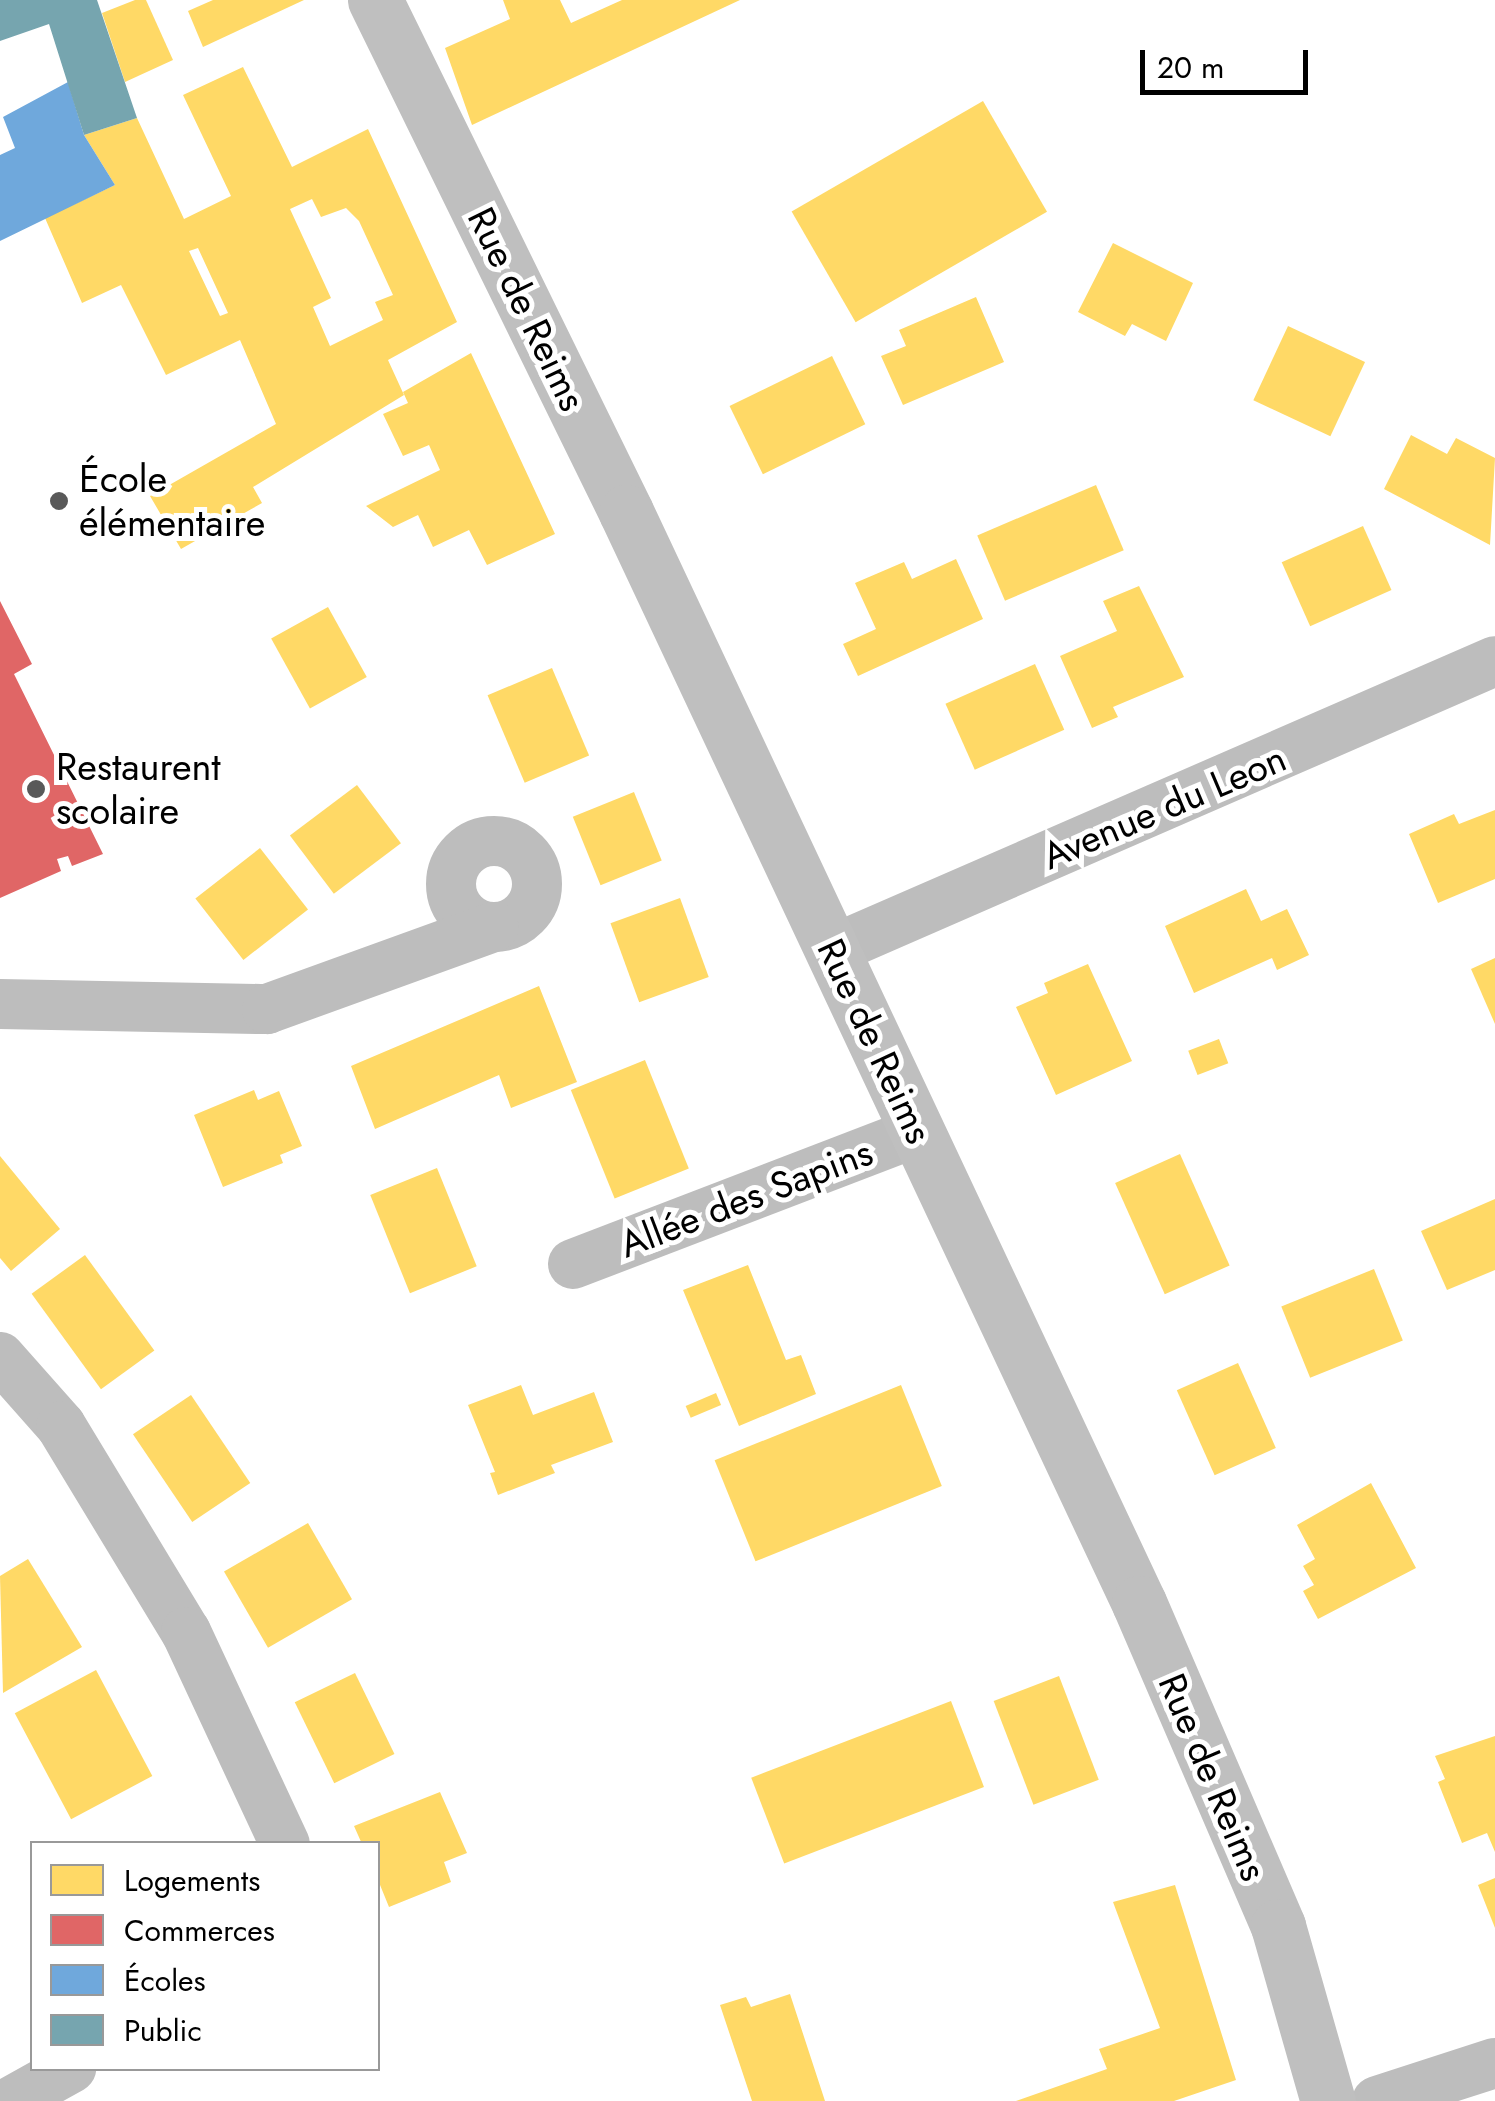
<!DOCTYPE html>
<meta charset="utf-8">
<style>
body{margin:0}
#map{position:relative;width:1495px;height:2101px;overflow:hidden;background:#fff;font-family:Jost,sans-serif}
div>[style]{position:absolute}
.homes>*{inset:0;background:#ffd966;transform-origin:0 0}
.shops>*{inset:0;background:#e06666}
.schools>*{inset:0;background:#6fa8dc}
.public>*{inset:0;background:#76a5af}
.minor>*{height:50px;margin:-25px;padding:0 25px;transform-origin:25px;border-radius:25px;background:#bdbdbd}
.minor>.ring{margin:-25px;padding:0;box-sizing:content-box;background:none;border:50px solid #bdbdbd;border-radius:50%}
.secondary>*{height:55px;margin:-27.5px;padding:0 27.5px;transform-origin:27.5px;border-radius:27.5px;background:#bfbfbf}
.dots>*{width:28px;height:28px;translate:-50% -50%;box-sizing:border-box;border:5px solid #fff;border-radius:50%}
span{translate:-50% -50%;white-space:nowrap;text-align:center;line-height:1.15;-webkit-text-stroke:10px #fff;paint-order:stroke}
.street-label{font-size:38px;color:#000}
.poi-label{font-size:38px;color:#000}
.left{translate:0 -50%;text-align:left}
.legend{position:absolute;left:30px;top:1841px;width:350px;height:230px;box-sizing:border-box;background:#fff;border:2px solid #999;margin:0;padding:12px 18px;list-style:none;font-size:30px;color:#000}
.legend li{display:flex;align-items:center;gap:20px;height:50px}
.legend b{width:50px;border:2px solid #999}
.scale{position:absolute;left:1140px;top:50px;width:168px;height:45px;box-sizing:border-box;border:5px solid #000;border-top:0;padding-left:12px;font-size:30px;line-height:35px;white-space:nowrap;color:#000;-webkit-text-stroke:8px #fff;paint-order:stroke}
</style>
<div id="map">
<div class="homes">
<i style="clip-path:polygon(135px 0,146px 0,173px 60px,125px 82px,102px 13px)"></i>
<i style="clip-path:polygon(213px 0,304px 0,203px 47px,188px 11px)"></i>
<i style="clip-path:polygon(503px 0,560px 0,571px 23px,622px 0,740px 0,472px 125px,445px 48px,510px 19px)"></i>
<i style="clip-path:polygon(evenodd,243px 67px,292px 167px,368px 129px,457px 322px,388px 360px,404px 395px,253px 487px,262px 503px,181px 549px,150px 496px,276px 424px,240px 340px,166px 375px,121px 285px,82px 303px,45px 218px,115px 185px,84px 135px,137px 118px,184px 219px,231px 196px,183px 95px,243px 67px,312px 199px,321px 217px,346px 208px,359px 221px,393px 295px,375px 302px,383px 320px,330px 346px,313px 307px,331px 298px,290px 209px,312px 199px,243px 67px,198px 248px,228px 313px,220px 316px,189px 251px,198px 248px)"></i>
<i style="left:983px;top:101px;width:128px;height:221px;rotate:60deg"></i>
<i style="clip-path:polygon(1113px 243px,1193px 283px,1166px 341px,1132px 324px,1125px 336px,1078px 312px)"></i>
<i style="clip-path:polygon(976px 297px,1004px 362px,903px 405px,881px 356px,906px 346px,899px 330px)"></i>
<i style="left:1288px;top:326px;width:85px;height:82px;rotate:25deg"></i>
<i style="clip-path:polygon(471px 353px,555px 534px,487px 565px,469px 530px,433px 547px,418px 515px,393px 527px,366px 506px,440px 470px,429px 445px,403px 456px,383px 414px,408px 403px,403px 392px)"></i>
<i style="left:832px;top:356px;width:76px;height:114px;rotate:64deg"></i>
<i style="clip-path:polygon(1411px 435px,1447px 454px,1456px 438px,1495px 458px,1490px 545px,1384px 489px)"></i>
<i style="left:1096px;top:485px;width:71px;height:129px;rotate:67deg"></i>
<i style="left:1363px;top:526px;width:70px;height:89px;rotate:66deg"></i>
<i style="clip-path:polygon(956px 559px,983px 619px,858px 676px,843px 644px,876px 629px,855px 583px,904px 562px,912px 579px)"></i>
<i style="clip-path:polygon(1139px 586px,1184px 677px,1113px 707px,1118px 717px,1092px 728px,1060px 656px,1117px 631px,1103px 601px)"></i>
<i style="left:328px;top:607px;width:80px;height:65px;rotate:61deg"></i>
<i style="left:1035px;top:664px;width:72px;height:98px;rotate:66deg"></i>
<i style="left:552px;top:668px;width:95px;height:70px;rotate:67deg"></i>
<i style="left:357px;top:785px;width:73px;height:84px;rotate:53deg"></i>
<i style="left:634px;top:792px;width:74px;height:66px;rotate:68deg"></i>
<i style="clip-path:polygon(1495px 810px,1495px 879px,1438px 903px,1409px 834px,1454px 814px,1459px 824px)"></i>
<i style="left:260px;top:848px;width:78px;height:82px;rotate:52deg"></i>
<i style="clip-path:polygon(1246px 889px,1261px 921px,1287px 909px,1309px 955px,1277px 970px,1272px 958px,1194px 993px,1165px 926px)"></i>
<i style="left:680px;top:898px;width:84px;height:74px;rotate:70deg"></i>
<i style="clip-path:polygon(1495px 958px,1495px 1024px,1471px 969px)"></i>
<i style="clip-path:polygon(1088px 964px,1132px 1061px,1056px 1095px,1016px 1007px,1048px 993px,1044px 983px)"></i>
<i style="clip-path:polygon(539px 986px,577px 1082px,511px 1108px,499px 1075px,375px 1129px,351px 1066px)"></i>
<i style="left:1219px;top:1039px;width:26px;height:33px;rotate:69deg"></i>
<i style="left:645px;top:1060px;width:117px;height:80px;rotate:68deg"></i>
<i style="clip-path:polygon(254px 1090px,258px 1100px,279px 1091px,302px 1146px,280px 1155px,283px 1163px,223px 1187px,194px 1115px)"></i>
<i style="left:1180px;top:1154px;width:122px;height:71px;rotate:66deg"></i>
<i style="clip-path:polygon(0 1156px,60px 1229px,11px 1271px,0 1258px)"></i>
<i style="left:437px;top:1168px;width:106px;height:72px;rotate:68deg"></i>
<i style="clip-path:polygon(1495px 1199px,1495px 1270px,1447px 1290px,1421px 1231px)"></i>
<i style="left:85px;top:1255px;width:118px;height:66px;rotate:54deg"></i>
<i style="clip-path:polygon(748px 1265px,786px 1360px,801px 1355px,816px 1394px,739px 1426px,683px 1290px)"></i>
<i style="left:1374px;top:1269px;width:77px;height:100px;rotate:68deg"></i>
<i style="left:1238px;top:1363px;width:93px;height:67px;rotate:66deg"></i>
<i style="clip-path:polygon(521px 1385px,533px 1415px,594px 1392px,613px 1442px,551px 1465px,555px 1473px,498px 1495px,490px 1473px,495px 1472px,468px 1405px)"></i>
<i style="left:901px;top:1385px;width:109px;height:201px;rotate:68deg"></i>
<i style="left:716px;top:1393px;width:13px;height:33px;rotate:67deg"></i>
<i style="left:191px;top:1395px;width:106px;height:70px;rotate:56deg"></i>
<i style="clip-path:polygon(1371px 1483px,1416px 1568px,1318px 1619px,1303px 1591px,1314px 1585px,1303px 1566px,1315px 1559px,1297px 1525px)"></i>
<i style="left:308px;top:1523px;width:88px;height:97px;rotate:60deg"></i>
<i style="clip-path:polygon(28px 1559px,82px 1647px,3px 1693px,0 1576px)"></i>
<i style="left:96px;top:1670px;width:120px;height:92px;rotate:62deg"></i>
<i style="left:355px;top:1673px;width:90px;height:67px;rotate:64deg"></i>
<i style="left:1059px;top:1676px;width:111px;height:70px;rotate:69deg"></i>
<i style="left:951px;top:1701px;width:92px;height:214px;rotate:69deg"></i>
<i style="clip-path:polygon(1495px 1736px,1495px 1852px,1487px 1833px,1462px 1843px,1438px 1782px,1445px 1779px,1435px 1756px)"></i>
<i style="clip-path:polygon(440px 1792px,467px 1853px,444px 1862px,451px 1882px,389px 1907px,378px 1880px,378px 1844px,362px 1844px,354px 1826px)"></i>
<i style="clip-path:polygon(1495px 1878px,1495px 1928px,1478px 1885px)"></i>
<i style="clip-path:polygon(1175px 1885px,1236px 2080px,1174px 2101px,1016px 2101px,1107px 2069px,1099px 2049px,1160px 2028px,1113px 1902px)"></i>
<i style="clip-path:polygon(790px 1994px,825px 2101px,752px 2101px,720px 2005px,746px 1997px,751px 2007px)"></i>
</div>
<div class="shops">
<i style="clip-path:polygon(0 601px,32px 664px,14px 674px,103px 854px,72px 866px,68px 856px,57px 859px,61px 871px,0 898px)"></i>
</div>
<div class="schools">
<i style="clip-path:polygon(68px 82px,84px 135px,115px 185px,0 241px,0 155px,15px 148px,3px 117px)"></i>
</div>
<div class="public">
<i style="clip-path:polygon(0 0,97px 0,137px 118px,84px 135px,49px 24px,0 41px)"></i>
</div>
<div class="minor">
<i class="ring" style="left:451px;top:841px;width:36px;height:36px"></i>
<i style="left:832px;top:950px;width:723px;rotate:-23.55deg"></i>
<i style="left:0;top:1004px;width:267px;rotate:1.1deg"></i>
<i style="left:267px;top:1009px;width:241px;rotate:-19.9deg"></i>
<i style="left:573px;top:1264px;width:371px;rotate:-21deg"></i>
<i style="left:0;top:1357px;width:92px;rotate:48.5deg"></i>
<i style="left:61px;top:1426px;width:241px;rotate:58.8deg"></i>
<i style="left:186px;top:1632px;width:234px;rotate:65deg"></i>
<i style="left:12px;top:2101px;width:68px;rotate:-29.2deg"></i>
<i style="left:1377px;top:2101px;width:124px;rotate:-17.9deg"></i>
</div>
<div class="secondary">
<i style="left:375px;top:0;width:570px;rotate:63.88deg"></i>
<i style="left:626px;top:512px;width:1206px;rotate:64.82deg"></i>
<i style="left:1139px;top:1603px;width:352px;rotate:66.7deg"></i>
<i style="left:1278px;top:1926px;width:182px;rotate:74.1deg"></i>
</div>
<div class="dots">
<i style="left:59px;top:501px;background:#595959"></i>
<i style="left:36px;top:789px;background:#595959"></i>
</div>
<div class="street-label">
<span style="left:527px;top:309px;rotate:64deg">Rue de Reims</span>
<span style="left:1164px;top:807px;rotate:-23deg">Avenue du Leon</span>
<span style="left:875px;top:1041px;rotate:65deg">Rue de Reims</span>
<span style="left:746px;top:1198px;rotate:-21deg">Allée des Sapins</span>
<span style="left:1213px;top:1777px;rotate:67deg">Rue de Reims</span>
</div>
<div class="poi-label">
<span class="left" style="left:79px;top:501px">École<br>élémentaire</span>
<span class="left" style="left:56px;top:789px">Restaurent<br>scolaire</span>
</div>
<ul class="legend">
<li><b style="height:28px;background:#ffd966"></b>Logements</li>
<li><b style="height:28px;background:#e06666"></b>Commerces</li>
<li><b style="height:28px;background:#6fa8dc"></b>Écoles</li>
<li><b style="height:28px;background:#76a5af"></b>Public</li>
</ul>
<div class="scale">20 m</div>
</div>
